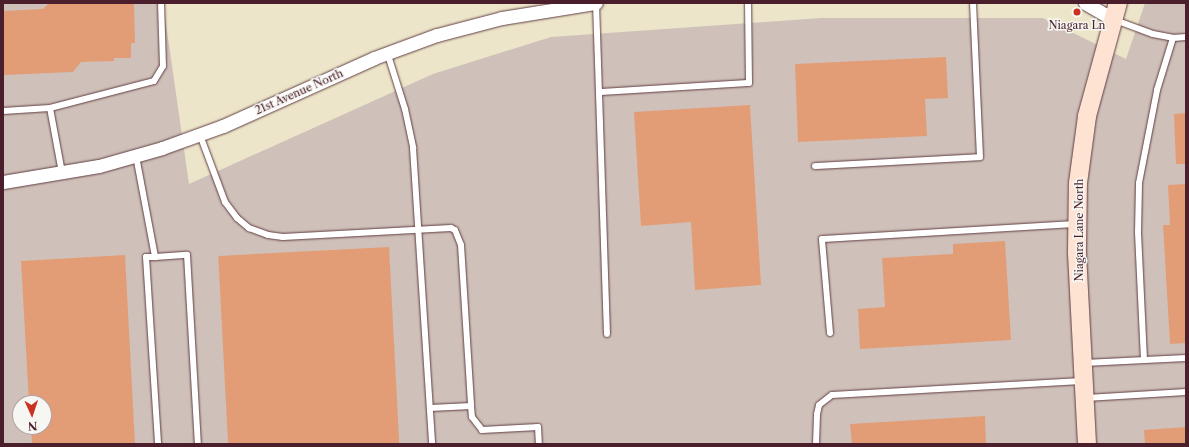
<!DOCTYPE html>
<style>
body{margin:0}
#map{position:relative;width:1189px;height:447px;overflow:hidden;background:#ece5c9;font-family:"Libre Caslon Text",serif}
div>[style]{position:absolute}
.industrial>*{inset:0;background:#cfc1ba}
.building>*{inset:0;background:#e29d76;transform-origin:0 0}
.roads{filter:drop-shadow(0 0 1px #623d43) drop-shadow(0 0 1px #623d43)}
.lane>*{height:6px;margin:-3px;padding:0 3px;transform-origin:3px;border-radius:3px;background:#fff}
.street>*{height:13px;margin:-6.5px;padding:0 6.5px;transform-origin:6.5px;border-radius:6.5px;background:#fff}
.secondary>*{height:18px;margin:-9px;padding:0 9px;transform-origin:9px;border-radius:9px;background:#fee3d2}
.dots>*{width:11px;height:11px;translate:-50% -50%;box-sizing:border-box;border:2px solid #f6f6f2;border-radius:50%}
span{translate:-50% -50%;white-space:nowrap;text-align:center;line-height:1.15;-webkit-text-stroke:3px #f6f6f2;paint-order:stroke}
.poi-label{font-size:11px;color:#4a1f2b}
.street-label{font-size:11px;color:#4a1f2b}
.frame{position:absolute;inset:0;border:4px solid #4a1f2b;pointer-events:none}
.north{position:absolute;left:12px;top:395px;width:40px;height:40px;box-sizing:border-box;background:#f6f6f2;border:1px solid #b1a0a2;border-radius:50%;rotate:177deg;font-size:11px;font-weight:700;line-height:16px;text-align:center;color:#4a1f2b}
.north::after{content:'';display:block;margin:auto;width:14px;height:18px;background:#c8321e;clip-path:polygon(50% 0,100% 100%,50% 72%,0 100%)}
</style>
<div id="map">
<div class="industrial">
<i style="clip-path:polygon(evenodd,3px 3px,163px 3px,189px 184px,433px 74px,551px 37px,821px 18px,1043px 18px,1126px 59px,1145px 3px,1186px 3px,1186px 444px,3px 444px,3px 3px,20px 403px,44px 403px,44px 427px,20px 427px,20px 403px)"></i>
</div>
<div class="building">
<i style="clip-path:polygon(49px 3px,134px 3px,135px 43px,131px 43px,131px 58px,114px 58px,114px 61px,81px 62px,73px 72px,3px 75px,3px 11px,43px 9px)"></i>
<i style="clip-path:polygon(946px 57px,948px 98px,925px 99px,927px 136px,798px 142px,795px 64px)"></i>
<i style="clip-path:polygon(750px 105px,761px 285px,695px 290px,691px 222px,641px 226px,634px 112px)"></i>
<i style="clip-path:polygon(1186px 113px,1186px 164px,1176px 164px,1174px 114px)"></i>
<i style="clip-path:polygon(1186px 184px,1186px 343px,1170px 344px,1163px 225px,1170px 225px,1168px 185px)"></i>
<i style="clip-path:polygon(1005px 241px,1011px 340px,860px 349px,858px 309px,885px 307px,882px 258px,953px 254px,953px 244px)"></i>
<i style="left:389px;top:247px;width:197px;height:171px;rotate:87deg"></i>
<i style="clip-path:polygon(125px 255px,135px 444px,32px 444px,31px 427px,44px 427px,44px 403px,29px 403px,21px 261px)"></i>
<i style="clip-path:polygon(985px 416px,986px 444px,852px 444px,850px 424px)"></i>
<i style="clip-path:polygon(1186px 427px,1186px 444px,1145px 444px,1144px 430px)"></i>
</div>
<div class="roads">
<div class="lane">
<i style="left:596px;top:3px;width:331px;rotate:88.1deg"></i>
<i style="left:1115px;top:20px;width:40px;rotate:20.2deg"></i>
<i style="left:1153px;top:34px;width:20px;rotate:11deg"></i>
<i style="left:1173px;top:38px;width:13px;rotate:-4deg"></i>
<i style="left:387px;top:52px;width:60px;rotate:72.5deg"></i>
<i style="left:405px;top:109px;width:40px;rotate:78deg"></i>
<i style="left:413px;top:148px;width:297px;rotate:86.3deg"></i>
<i style="left:600px;top:92px;width:149px;rotate:-3.5deg"></i>
<i style="left:749px;top:83px;width:80px;rotate:-90.7deg"></i>
<i style="left:50px;top:108px;width:66px;rotate:79.5deg"></i>
<i style="left:3px;top:111px;width:47px;rotate:-3.7deg"></i>
<i style="left:50px;top:108px;width:107px;rotate:-14.6deg"></i>
<i style="left:154px;top:81px;width:17px;rotate:-59deg"></i>
<i style="left:163px;top:66px;width:63px;rotate:-91.8deg"></i>
<i style="left:200px;top:135px;width:72px;rotate:69.5deg"></i>
<i style="left:225px;top:202px;width:20px;rotate:53deg"></i>
<i style="left:237px;top:218px;width:16px;rotate:40deg"></i>
<i style="left:249px;top:228px;width:20px;rotate:20deg"></i>
<i style="left:268px;top:235px;width:15px;rotate:8deg"></i>
<i style="left:283px;top:237px;width:168px;rotate:-3.1deg"></i>
<i style="left:451px;top:228px;width:4px;rotate:27deg"></i>
<i style="left:455px;top:230px;width:16px;rotate:68deg"></i>
<i style="left:461px;top:245px;width:161px;rotate:86.4deg"></i>
<i style="left:471px;top:406px;width:41px;rotate:177.2deg"></i>
<i style="left:136px;top:156px;width:103px;rotate:79.3deg"></i>
<i style="left:155px;top:257px;width:9px;rotate:180deg"></i>
<i style="left:146px;top:257px;width:187px;rotate:86.3deg"></i>
<i style="left:815px;top:166px;width:165px;rotate:-3.1deg"></i>
<i style="left:980px;top:157px;width:154px;rotate:-92.6deg"></i>
<i style="left:155px;top:257px;width:32px;rotate:-4deg"></i>
<i style="left:187px;top:255px;width:189px;rotate:86.7deg"></i>
<i style="left:830px;top:333px;width:94px;rotate:-94.9deg"></i>
<i style="left:822px;top:239px;width:254px;rotate:-3.4deg"></i>
<i style="left:1144px;top:360px;width:128px;rotate:-92.7deg"></i>
<i style="left:1138px;top:232px;width:49px;rotate:-88.8deg"></i>
<i style="left:1139px;top:183px;width:95px;rotate:-79deg"></i>
<i style="left:1157px;top:90px;width:54px;rotate:-72.9deg"></i>
<i style="left:1084px;top:363px;width:102px;rotate:-2.8deg"></i>
<i style="left:1086px;top:398px;width:100px;rotate:-3.4deg"></i>
<i style="left:471px;top:406px;width:11px;rotate:85deg"></i>
<i style="left:472px;top:417px;width:16px;rotate:52deg"></i>
<i style="left:482px;top:430px;width:56px;rotate:-3.1deg"></i>
<i style="left:538px;top:427px;width:17px;rotate:87deg"></i>
<i style="left:816px;top:444px;width:30px;rotate:-88deg"></i>
<i style="left:817px;top:414px;width:9px;rotate:-77deg"></i>
<i style="left:819px;top:405px;width:16px;rotate:-38deg"></i>
<i style="left:832px;top:395px;width:250px;rotate:-3.2deg"></i>
</div>
<div class="street">
<i style="left:1085px;top:3px;width:32px;rotate:30deg"></i>
<i style="left:3px;top:182px;width:97px;rotate:-9.5deg"></i>
<i style="left:99px;top:166px;width:66px;rotate:-15.9deg"></i>
<i style="left:162px;top:148px;width:65px;rotate:-19.8deg"></i>
<i style="left:223px;top:126px;width:166px;rotate:-24.2deg"></i>
<i style="left:374px;top:58px;width:67px;rotate:-20.1deg"></i>
<i style="left:437px;top:35px;width:67px;rotate:-14.7deg"></i>
<i style="left:502px;top:18px;width:95px;rotate:-9.1deg"></i>
</div>
<div class="secondary">
<i style="left:1087px;top:444px;width:193px;rotate:-93deg"></i>
<i style="left:1077px;top:251px;width:68px;rotate:-89.2deg"></i>
<i style="left:1078px;top:183px;width:68px;rotate:-82.3deg"></i>
<i style="left:1087px;top:116px;width:117px;rotate:-74.7deg"></i>
</div>
</div>
<div class="dots">
<i style="left:1077px;top:12px;background:#c8321e"></i>
</div>
<div class="poi-label">
<span style="left:1077px;top:25px">Niagara Ln</span>
</div>
<div class="street-label">
<span style="left:299px;top:92px;rotate:-24deg">21st Avenue North</span>
<span style="left:1079px;top:230px;rotate:-90deg">Niagara Lane North</span>
</div>
<div class="frame"></div>
<div class="north">N</div>
</div>
